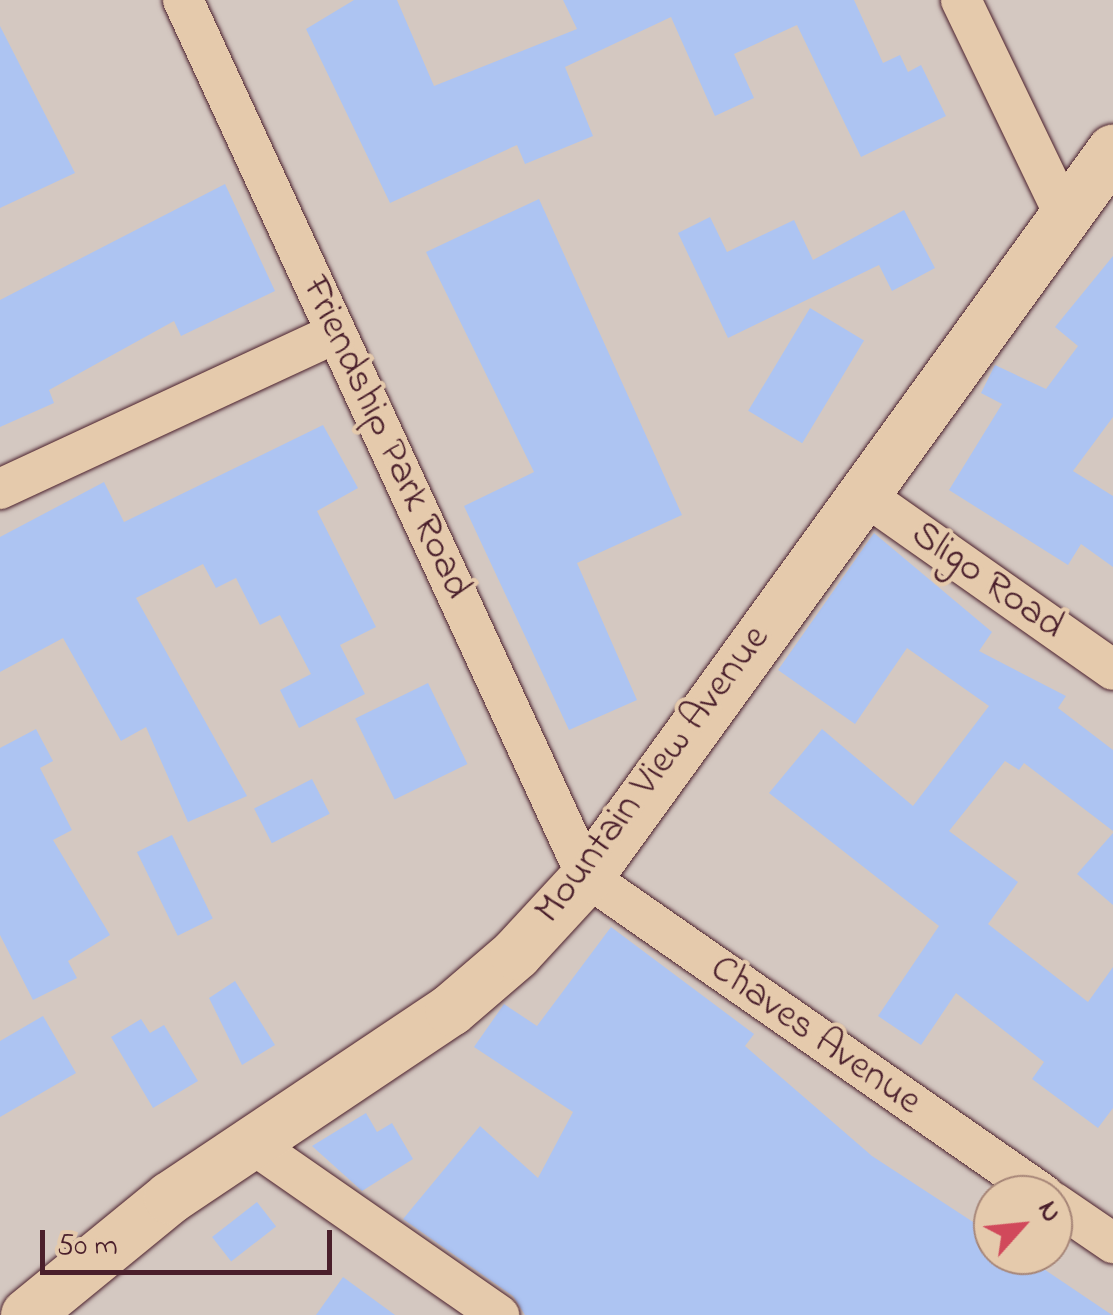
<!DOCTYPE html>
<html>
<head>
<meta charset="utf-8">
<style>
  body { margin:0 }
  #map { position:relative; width:1113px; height:1315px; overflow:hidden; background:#d4c8c1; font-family:"Indie Flower",sans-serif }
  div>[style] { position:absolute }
  .building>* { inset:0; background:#adc4f2; transform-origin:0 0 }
  .roads { filter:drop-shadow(0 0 2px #4a1f2b) drop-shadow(0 0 2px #4a1f2b) }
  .minor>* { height:40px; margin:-20px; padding:0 20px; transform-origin:20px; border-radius:20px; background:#e5caac }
  .major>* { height:52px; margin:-26px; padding:0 26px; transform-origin:26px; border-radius:26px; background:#e5caac }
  span { translate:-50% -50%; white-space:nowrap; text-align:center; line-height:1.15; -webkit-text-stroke:8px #e5caac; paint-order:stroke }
  .street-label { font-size:40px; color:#4a1f2b }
  .north { position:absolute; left:973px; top:1175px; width:100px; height:100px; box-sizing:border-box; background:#e5caac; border:2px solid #a78678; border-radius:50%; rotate:63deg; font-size:28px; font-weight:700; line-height:40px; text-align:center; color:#4a1f2b }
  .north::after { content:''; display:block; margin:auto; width:35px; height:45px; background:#d1495b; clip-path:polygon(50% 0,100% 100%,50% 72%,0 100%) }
  .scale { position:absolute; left:40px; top:1230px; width:292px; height:45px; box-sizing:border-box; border:5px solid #4a1f2b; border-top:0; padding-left:12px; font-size:30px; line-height:35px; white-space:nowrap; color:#4a1f2b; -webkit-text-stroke:8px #e5caac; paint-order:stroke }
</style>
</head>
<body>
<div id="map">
  <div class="building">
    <i style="clip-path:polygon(354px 0,397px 0,434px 86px,577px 29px,563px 0,854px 0,883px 63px,900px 55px,908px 72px,921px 65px,946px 116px,861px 157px,797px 25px,734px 54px,754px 98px,715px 116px,671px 17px,565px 67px,593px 136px,525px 164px,517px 145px,390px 203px,306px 29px)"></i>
    <i style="clip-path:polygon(0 26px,75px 173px,0 208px)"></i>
    <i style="clip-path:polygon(225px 184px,275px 291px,181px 336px,174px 321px,49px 390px,54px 403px,0 427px,0 300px)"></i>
    <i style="clip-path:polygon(539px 199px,682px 515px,577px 563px,637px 700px,569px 730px,464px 506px,534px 472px,426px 252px)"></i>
    <i style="clip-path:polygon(904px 210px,935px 268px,892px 291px,879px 265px,728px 338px,678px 233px,710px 217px,727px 252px,794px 220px,813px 260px)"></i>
    <i style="clip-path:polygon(1113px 256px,1113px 417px,1073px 471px,1113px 496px,1113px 567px,1081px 544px,1068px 565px,949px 490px,1002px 404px,981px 393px,995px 365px,1046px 389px,1078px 346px,1055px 327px)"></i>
    <i style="left:810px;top:308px;width:63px;height:120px;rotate:31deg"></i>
    <i style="clip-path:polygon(323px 425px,358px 488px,317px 511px,376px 627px,340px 645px,365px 694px,299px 728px,280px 690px,311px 674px,280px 615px,260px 625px,236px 578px,216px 588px,203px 564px,136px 598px,247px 796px,188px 822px,146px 727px,121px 741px,63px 638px,0 672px,0 537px,104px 482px,124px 522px)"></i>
    <i style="clip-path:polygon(874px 533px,992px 632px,979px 651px,1066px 696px,1058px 708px,1113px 750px,1113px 831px,1024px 763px,1019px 770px,1005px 761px,949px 831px,1018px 882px,988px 924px,1088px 1002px,1113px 967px,1113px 1108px,1098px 1128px,1032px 1079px,1044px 1062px,956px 993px,921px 1045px,878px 1016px,939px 926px,769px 793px,822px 729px,913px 806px,989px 706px,907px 648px,855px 724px,778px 670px)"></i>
    <i style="left:428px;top:683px;width:90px;height:81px;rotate:64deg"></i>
    <i style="clip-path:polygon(36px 729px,53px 761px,40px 768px,72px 830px,53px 840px,110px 935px,68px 961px,77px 978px,33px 1000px,0 935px,0 748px)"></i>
    <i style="left:312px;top:779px;width:39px;height:65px;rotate:63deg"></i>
    <i style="clip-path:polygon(1113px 833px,1113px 905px,1077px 874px)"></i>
    <i style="left:172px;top:835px;width:93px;height:39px;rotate:64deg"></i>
    <i style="clip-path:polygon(611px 927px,754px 1034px,745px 1046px,872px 1156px,993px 1235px,993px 1255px,1023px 1255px,1112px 1315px,525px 1315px,513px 1296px,403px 1219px,480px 1126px,538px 1178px,573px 1112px,474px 1047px,504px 1004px,537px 1026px)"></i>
    <i style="clip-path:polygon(235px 981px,275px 1045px,242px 1065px,209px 998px)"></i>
    <i style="clip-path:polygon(43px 1016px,76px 1073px,0 1117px,0 1041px)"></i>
    <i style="clip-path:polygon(141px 1019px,150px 1033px,164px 1025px,198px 1081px,153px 1108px,111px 1037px)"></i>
    <i style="clip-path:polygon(366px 1113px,377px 1132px,392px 1123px,413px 1159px,362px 1191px,312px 1146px)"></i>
    <i style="left:257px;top:1202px;width:31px;height:57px;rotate:52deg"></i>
    <i style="clip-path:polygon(343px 1277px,395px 1315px,316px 1315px)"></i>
  </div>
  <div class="roads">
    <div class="minor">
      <i style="left:183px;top:0;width:966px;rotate:65.27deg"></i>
      <i style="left:587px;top:877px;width:557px;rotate:34.83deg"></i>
      <i style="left:961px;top:0;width:233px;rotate:64.3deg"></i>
      <i style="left:0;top:489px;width:370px;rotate:-24.9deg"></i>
      <i style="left:860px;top:492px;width:309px;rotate:35.1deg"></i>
      <i style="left:257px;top:1147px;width:295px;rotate:34.8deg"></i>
      <i style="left:1053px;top:1202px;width:73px;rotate:34.3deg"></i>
    </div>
    <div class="major">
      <i style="left:27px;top:1315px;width:185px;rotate:-39.3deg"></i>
      <i style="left:170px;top:1198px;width:338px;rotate:-33.8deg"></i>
      <i style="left:451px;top:1010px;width:86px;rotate:-40.7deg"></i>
      <i style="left:516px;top:954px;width:105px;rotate:-47.3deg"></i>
      <i style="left:587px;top:877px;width:897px;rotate:-54.08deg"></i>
    </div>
  </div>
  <div class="street-label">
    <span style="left:385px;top:438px;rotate:65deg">Friendship Park Road</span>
    <span style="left:987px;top:581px;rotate:35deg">Sligo Road</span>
    <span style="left:653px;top:775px;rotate:-53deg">Mountain View Avenue</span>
    <span style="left:815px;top:1036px;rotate:35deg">Chaves Avenue</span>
  </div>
  <div class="north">N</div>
  <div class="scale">50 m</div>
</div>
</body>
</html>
